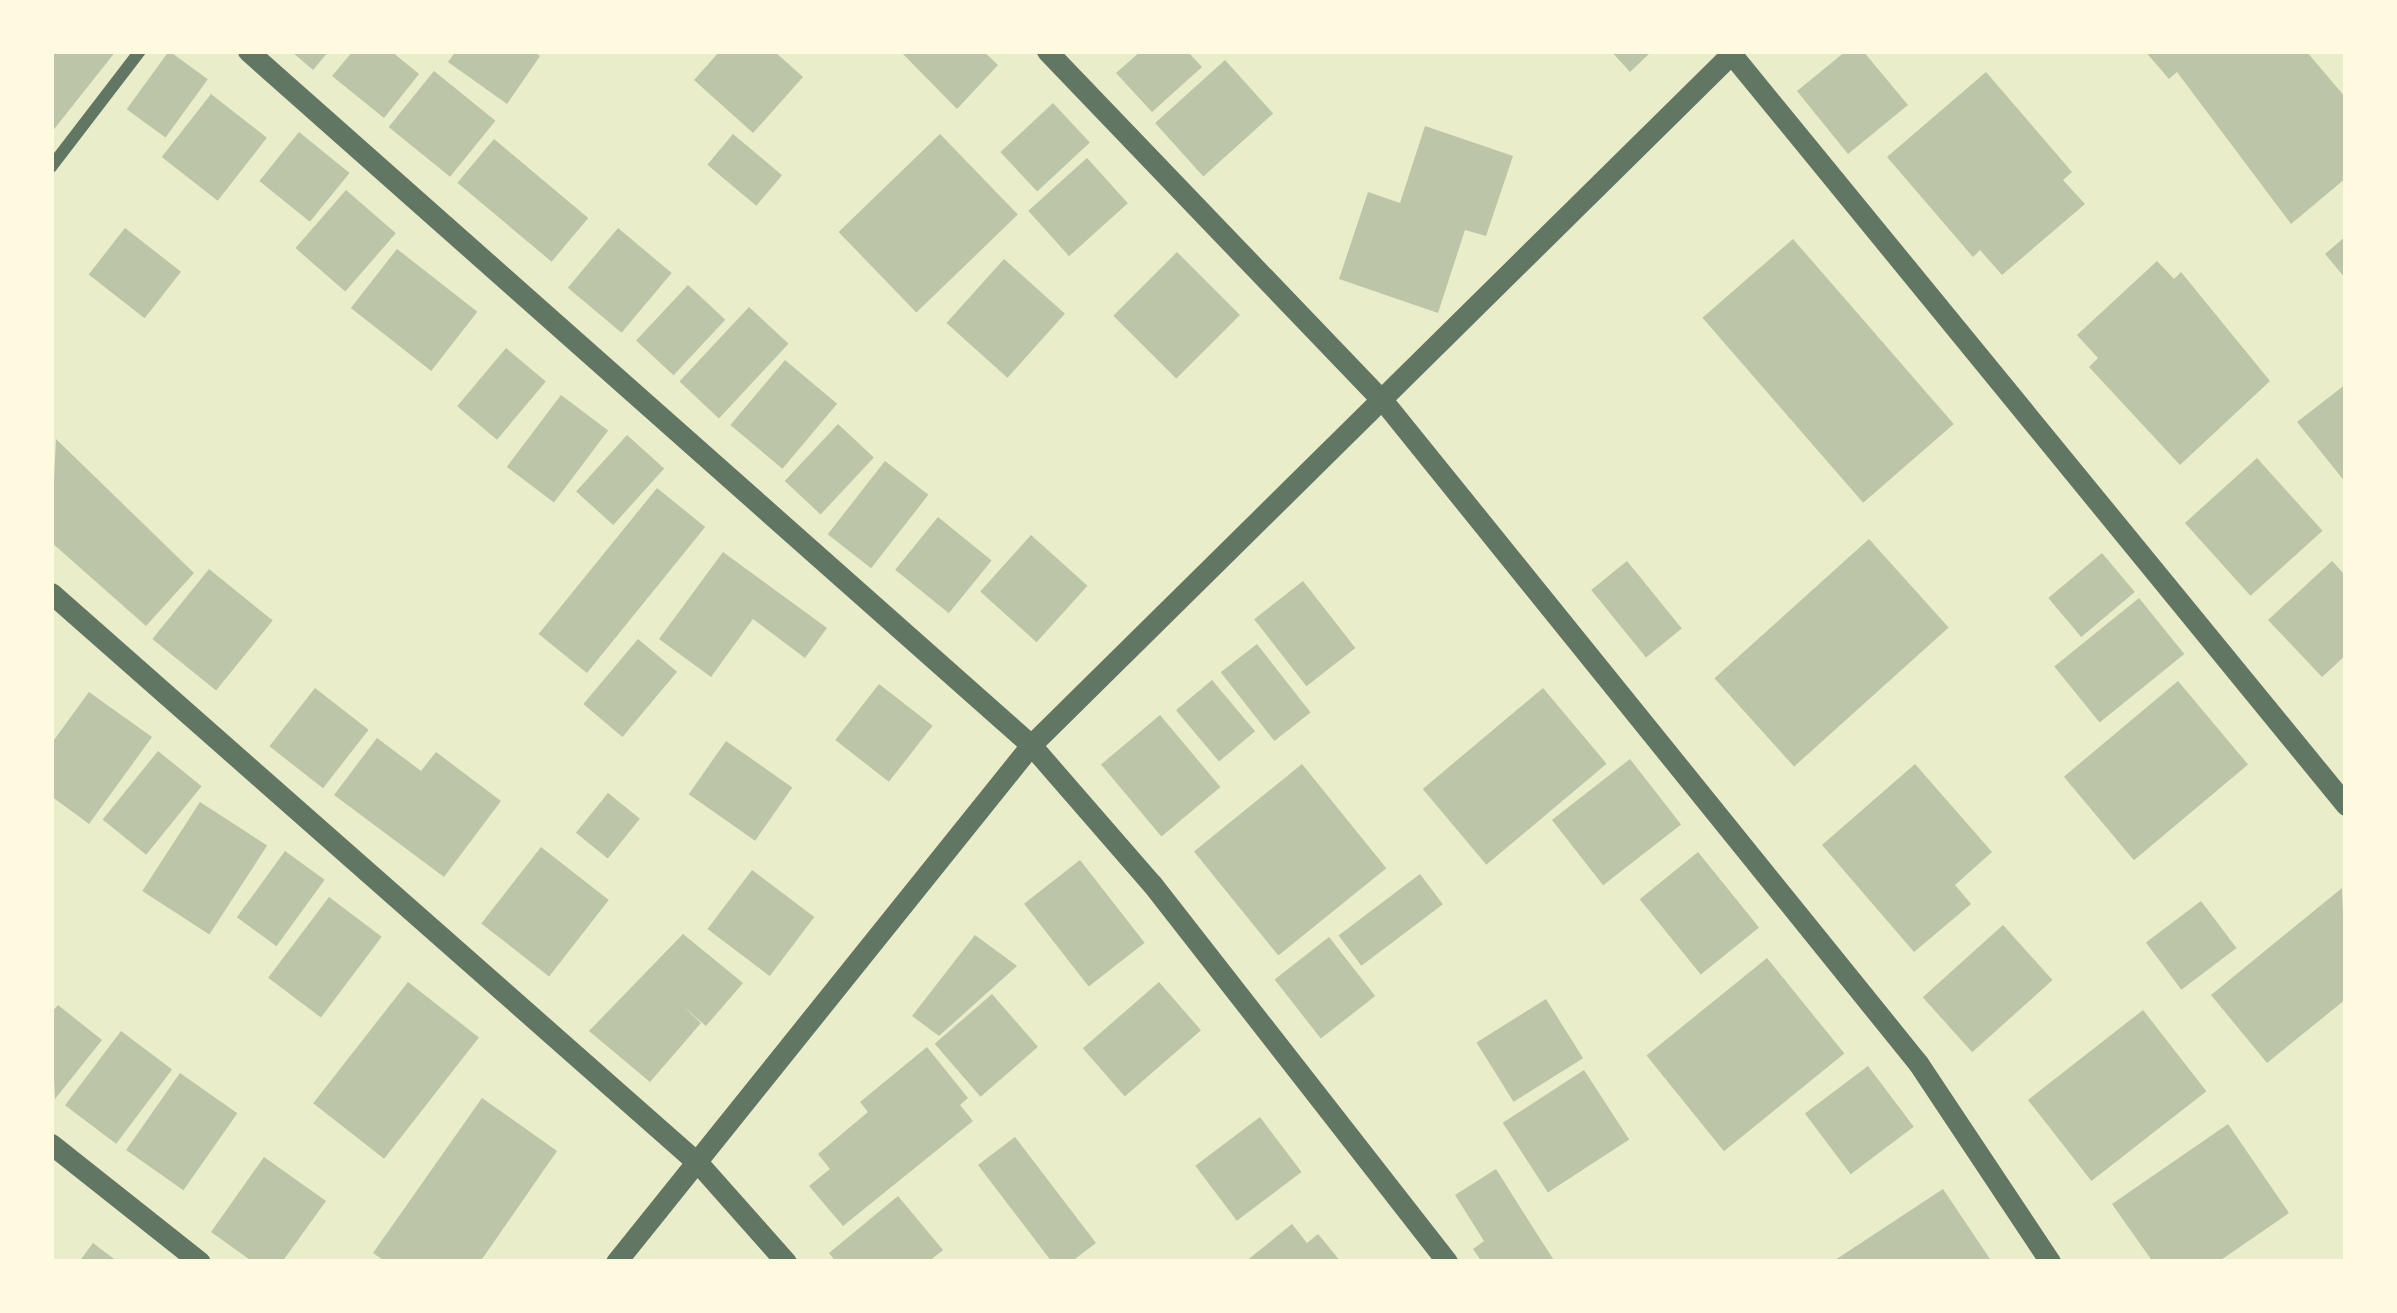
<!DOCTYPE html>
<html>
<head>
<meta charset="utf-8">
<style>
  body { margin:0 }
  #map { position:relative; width:2397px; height:1313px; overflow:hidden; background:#e9edc9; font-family:"Roboto Condensed",sans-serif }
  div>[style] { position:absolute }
  .building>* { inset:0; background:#bcc5a7; transform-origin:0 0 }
  .minor>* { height:12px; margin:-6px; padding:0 6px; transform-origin:6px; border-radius:6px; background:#617663 }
  .tertiary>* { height:21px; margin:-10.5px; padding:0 10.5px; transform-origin:10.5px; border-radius:10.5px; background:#617663 }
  span { translate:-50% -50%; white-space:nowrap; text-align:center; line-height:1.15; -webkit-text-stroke:10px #fefae0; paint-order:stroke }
  .frame { position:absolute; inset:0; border:54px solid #fefae0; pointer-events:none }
</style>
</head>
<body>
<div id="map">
  <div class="building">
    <i style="clip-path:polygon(51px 51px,116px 51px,51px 133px)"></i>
    <i style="left:169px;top:51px;width:48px;height:72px;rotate:36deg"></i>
    <i style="clip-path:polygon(291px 51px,329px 51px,313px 70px)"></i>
    <i style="clip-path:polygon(353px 51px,391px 51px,419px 74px,384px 118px,332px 76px)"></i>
    <i style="clip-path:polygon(456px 51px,533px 51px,540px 56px,507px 104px,448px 62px)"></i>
    <i style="clip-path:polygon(720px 51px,774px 51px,803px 77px,753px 133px,694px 80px)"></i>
    <i style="clip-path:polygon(900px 51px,983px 51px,998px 65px,957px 109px)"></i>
    <i style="clip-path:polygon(1141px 51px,1187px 51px,1202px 67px,1152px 112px,1116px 73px)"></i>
    <i style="clip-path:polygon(1611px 51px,1652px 51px,1630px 72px)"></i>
    <i style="clip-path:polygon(1846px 51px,1863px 51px,1908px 105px,1848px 154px,1797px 91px)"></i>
    <i style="clip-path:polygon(2145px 51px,2306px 51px,2346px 98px,2346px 178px,2291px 224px,2177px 72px,2169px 79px)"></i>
    <i style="left:1225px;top:60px;width:72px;height:94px;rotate:48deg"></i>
    <i style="left:434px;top:71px;width:79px;height:72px;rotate:39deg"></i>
    <i style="clip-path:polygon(1986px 72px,2072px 172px,2063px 180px,2085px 204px,2002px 275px,1980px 250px,1973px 257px,1887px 157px)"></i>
    <i style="left:211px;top:94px;width:71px;height:80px;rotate:38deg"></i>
    <i style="left:1053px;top:103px;width:54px;height:72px;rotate:47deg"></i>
    <i style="clip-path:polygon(1425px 126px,1513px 156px,1486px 236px,1465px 230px,1438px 313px,1339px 279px,1368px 192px,1400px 203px)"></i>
    <i style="left:299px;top:132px;width:65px;height:63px;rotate:39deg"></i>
    <i style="left:733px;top:134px;width:64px;height:40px;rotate:40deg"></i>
    <i style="left:940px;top:134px;width:112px;height:141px;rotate:46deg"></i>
    <i style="left:494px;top:139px;width:123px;height:57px;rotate:40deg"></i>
    <i style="left:1087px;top:158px;width:61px;height:79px;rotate:48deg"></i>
    <i style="left:346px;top:190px;width:66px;height:77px;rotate:41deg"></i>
    <i style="left:125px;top:228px;width:71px;height:59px;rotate:38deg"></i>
    <i style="left:618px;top:228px;width:70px;height:78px;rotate:40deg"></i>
    <i style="clip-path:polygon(2346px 236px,2346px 279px,2325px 254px)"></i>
    <i style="left:1793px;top:239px;width:245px;height:120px;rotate:49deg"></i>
    <i style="left:397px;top:249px;width:102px;height:75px;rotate:38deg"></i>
    <i style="left:1177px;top:252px;width:89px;height:90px;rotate:45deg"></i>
    <i style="left:1004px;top:259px;width:82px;height:86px;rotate:42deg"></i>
    <i style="clip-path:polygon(2157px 261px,2174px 279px,2181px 272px,2270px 381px,2180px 465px,2089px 367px,2098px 358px,2077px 335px)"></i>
    <i style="left:688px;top:285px;width:51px;height:76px;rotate:43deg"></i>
    <i style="left:749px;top:307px;width:54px;height:102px;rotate:43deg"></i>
    <i style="left:506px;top:348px;width:52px;height:76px;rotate:40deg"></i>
    <i style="left:785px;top:360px;width:68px;height:85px;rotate:40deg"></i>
    <i style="clip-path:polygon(2346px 384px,2346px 483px,2297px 422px)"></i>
    <i style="left:561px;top:395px;width:59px;height:90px;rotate:37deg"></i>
    <i style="left:838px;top:424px;width:49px;height:78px;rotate:43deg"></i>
    <i style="left:627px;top:435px;width:50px;height:76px;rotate:42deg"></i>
    <i style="clip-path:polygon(56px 439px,194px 573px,146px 626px,51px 542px)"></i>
    <i style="left:2257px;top:458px;width:98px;height:97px;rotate:48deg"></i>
    <i style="left:885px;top:461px;width:55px;height:93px;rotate:38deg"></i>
    <i style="left:657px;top:488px;width:62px;height:188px;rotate:39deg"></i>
    <i style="left:938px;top:517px;width:69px;height:68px;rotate:39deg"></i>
    <i style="left:1031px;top:535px;width:76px;height:76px;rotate:42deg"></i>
    <i style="left:1869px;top:539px;width:119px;height:208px;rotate:48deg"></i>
    <i style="clip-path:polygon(723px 552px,827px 628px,805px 658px,753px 619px,711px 677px,659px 639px)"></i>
    <i style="left:2102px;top:553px;width:51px;height:70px;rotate:50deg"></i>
    <i style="left:1627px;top:561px;width:87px;height:46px;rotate:51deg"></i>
    <i style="clip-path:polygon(2332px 561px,2346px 576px,2346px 655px,2322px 677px,2268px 620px)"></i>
    <i style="left:209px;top:569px;width:82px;height:90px;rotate:39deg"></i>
    <i style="left:1303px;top:581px;width:85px;height:62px;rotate:52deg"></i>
    <i style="left:2139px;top:598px;width:72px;height:109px;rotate:51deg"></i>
    <i style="left:638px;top:639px;width:51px;height:85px;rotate:40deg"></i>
    <i style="left:1257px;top:644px;width:87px;height:46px;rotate:52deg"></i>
    <i style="left:1212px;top:680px;width:67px;height:47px;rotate:50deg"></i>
    <i style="left:2178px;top:681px;width:109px;height:149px;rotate:50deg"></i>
    <i style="left:879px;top:684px;width:68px;height:71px;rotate:38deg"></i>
    <i style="left:315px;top:688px;width:68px;height:74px;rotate:38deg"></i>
    <i style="left:1543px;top:688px;width:99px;height:157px;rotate:50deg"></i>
    <i style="clip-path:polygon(89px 692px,152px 737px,89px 824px,51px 796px,51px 744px)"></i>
    <i style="left:1160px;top:715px;width:94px;height:77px;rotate:50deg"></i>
    <i style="clip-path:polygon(377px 738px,421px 771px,436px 752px,501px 801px,444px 877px,334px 795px)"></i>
    <i style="left:726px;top:741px;width:81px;height:65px;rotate:35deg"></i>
    <i style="left:158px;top:751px;width:56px;height:88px;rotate:39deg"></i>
    <i style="left:1630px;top:759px;width:83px;height:99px;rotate:52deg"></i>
    <i style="left:1302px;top:764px;width:134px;height:139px;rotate:51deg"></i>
    <i style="clip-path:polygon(1915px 764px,1992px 852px,1955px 885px,1971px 904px,1914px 952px,1822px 845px)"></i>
    <i style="left:608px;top:793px;width:41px;height:51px;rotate:39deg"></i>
    <i style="left:200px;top:802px;width:80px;height:106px;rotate:33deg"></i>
    <i style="left:541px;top:847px;width:86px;height:97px;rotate:38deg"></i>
    <i style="left:285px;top:851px;width:49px;height:82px;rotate:36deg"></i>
    <i style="left:1698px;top:852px;width:97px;height:75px;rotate:51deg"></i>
    <i style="left:1080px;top:860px;width:105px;height:71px;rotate:52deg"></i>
    <i style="left:752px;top:870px;width:78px;height:74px;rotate:37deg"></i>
    <i style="left:1420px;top:874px;width:38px;height:102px;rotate:53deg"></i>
    <i style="clip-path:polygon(2342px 888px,2346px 999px,2267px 1063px,2211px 995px)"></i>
    <i style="left:329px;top:897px;width:66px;height:101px;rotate:37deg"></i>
    <i style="left:2201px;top:901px;width:59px;height:69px;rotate:53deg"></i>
    <i style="left:2003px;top:925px;width:74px;height:108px;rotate:48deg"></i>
    <i style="clip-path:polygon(683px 934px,743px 983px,706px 1026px,684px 1007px,701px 1023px,650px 1082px,589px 1031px)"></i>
    <i style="clip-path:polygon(975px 935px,1017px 966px,939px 1036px,912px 1016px)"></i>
    <i style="left:1329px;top:937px;width:75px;height:69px;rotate:52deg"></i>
    <i style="left:1767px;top:958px;width:123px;height:155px;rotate:51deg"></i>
    <i style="left:408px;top:982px;width:90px;height:154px;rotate:38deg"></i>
    <i style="left:1159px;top:982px;width:64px;height:101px;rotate:49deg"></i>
    <i style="left:992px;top:994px;width:70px;height:76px;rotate:49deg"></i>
    <i style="left:1546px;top:999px;width:70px;height:82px;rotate:58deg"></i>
    <i style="clip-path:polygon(58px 1005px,102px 1040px,55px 1099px,51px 1013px)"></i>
    <i style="left:2143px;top:1010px;width:103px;height:146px;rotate:52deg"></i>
    <i style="left:121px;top:1031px;width:64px;height:93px;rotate:37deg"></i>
    <i style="clip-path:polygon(927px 1047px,968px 1098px,960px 1105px,973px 1121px,843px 1226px,809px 1186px,830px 1169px,818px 1154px,868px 1112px,860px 1102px)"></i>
    <i style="left:1868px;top:1066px;width:76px;height:79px;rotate:53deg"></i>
    <i style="left:1584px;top:1070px;width:83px;height:97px;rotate:57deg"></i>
    <i style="left:180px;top:1073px;width:70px;height:94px;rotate:35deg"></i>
    <i style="clip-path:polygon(482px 1098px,557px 1151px,480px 1262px,386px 1262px,373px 1253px)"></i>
    <i style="left:1260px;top:1117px;width:69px;height:81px;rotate:53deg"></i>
    <i style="clip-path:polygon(2228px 1124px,2289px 1213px,2218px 1262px,2153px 1262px,2112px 1204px)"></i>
    <i style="clip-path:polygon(1015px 1137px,1096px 1243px,1071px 1262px,1052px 1262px,978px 1165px)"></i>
    <i style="clip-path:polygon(264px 1157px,326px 1201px,282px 1262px,253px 1262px,211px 1232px)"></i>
    <i style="clip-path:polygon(1496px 1169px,1525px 1215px,1555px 1262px,1482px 1262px,1473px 1249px,1484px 1241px,1455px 1195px)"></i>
    <i style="clip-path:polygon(1943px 1189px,1992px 1262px,1832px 1262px)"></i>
    <i style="clip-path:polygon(898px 1196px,943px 1250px,928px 1262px,836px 1262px,829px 1253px)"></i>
    <i style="clip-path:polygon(1292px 1224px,1307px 1243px,1318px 1234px,1341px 1262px,1245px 1262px)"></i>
    <i style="clip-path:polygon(93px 1243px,118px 1262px,79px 1262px)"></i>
  </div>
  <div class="minor">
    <i style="left:51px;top:167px;width:146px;rotate:-52.5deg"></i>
  </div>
  <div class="tertiary">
    <i style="left:248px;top:51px;width:1046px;rotate:41.55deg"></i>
    <i style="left:1031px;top:745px;width:184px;rotate:49deg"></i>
    <i style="left:1152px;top:884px;width:479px;rotate:52deg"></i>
    <i style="left:1047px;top:51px;width:487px;rotate:46.2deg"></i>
    <i style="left:1384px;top:402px;width:850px;rotate:51.07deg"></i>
    <i style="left:1918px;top:1063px;width:239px;rotate:56.4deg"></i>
    <i style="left:1729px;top:51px;width:974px;rotate:50.71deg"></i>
    <i style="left:51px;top:593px;width:864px;rotate:41.39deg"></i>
    <i style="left:699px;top:1164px;width:131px;rotate:48.4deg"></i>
    <i style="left:51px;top:1144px;width:190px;rotate:38.4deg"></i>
    <i style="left:616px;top:1262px;width:663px;rotate:-51.25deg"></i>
    <i style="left:1031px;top:745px;width:988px;rotate:-44.63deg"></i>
  </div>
  <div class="frame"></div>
</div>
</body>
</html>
